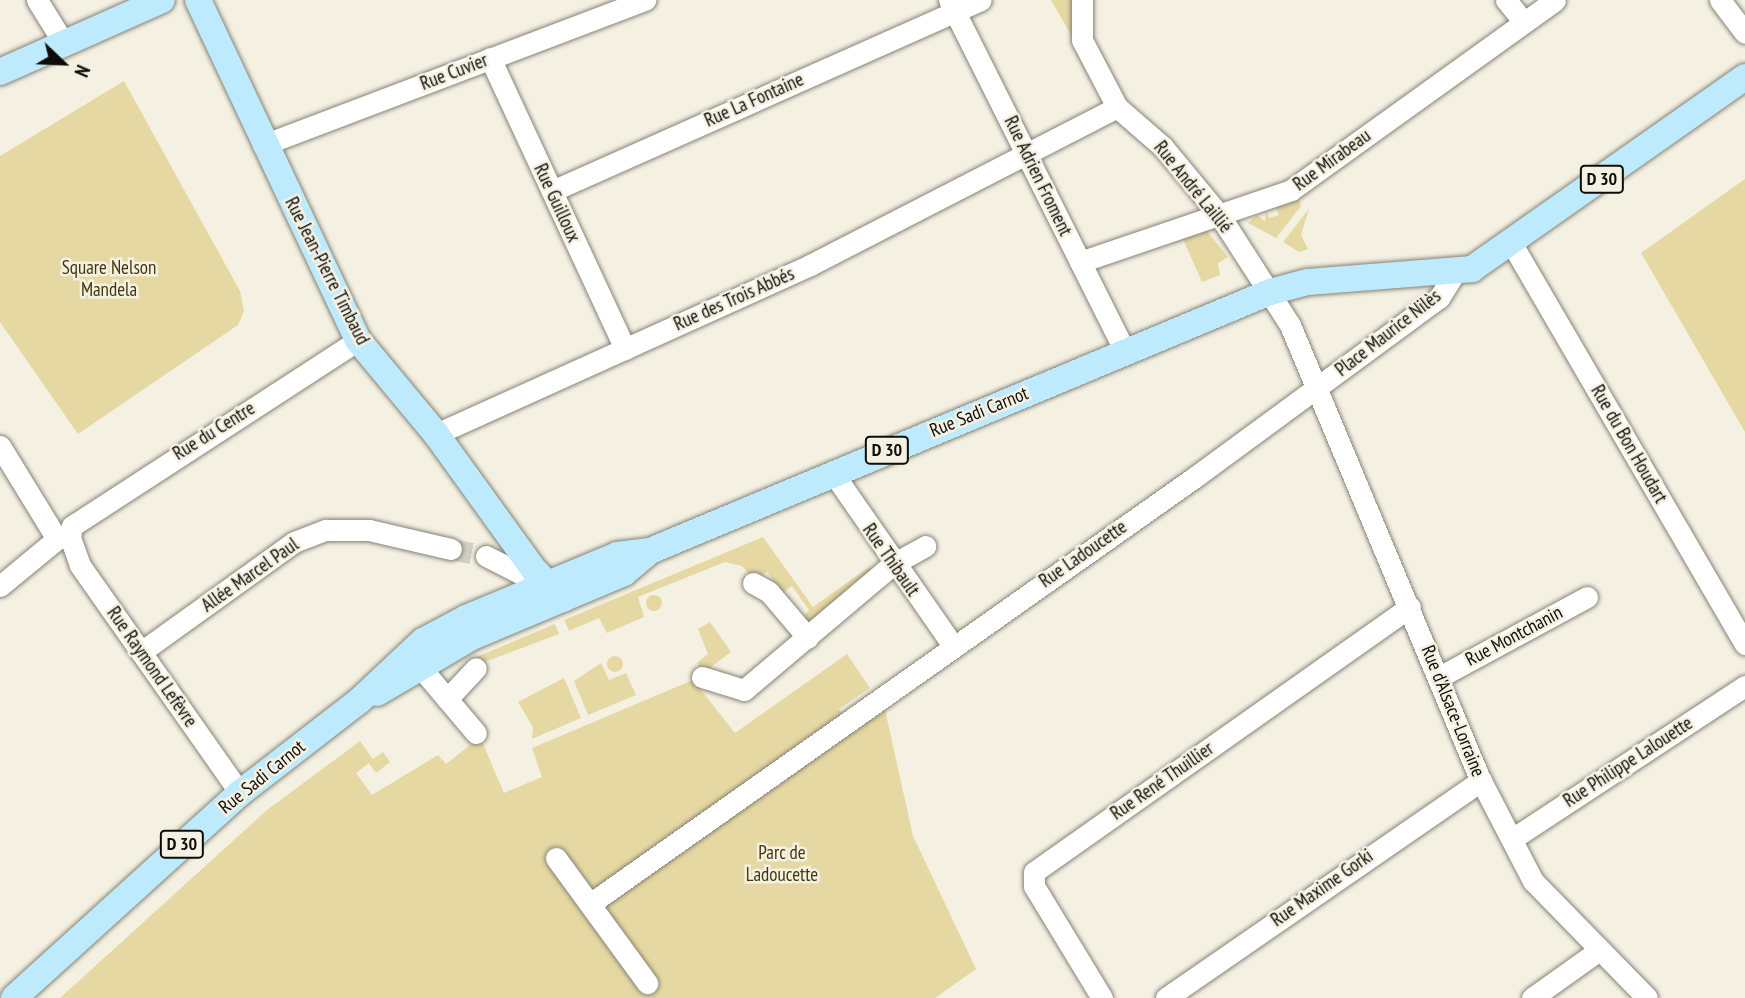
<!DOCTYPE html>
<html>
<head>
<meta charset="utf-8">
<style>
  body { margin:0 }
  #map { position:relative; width:1745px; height:998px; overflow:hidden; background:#f4f1e3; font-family:"PT Sans Narrow",sans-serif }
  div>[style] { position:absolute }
  .green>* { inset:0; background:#e5d8a3 }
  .round { border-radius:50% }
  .minor-tunnel>* { height:21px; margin-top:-10.5px; transform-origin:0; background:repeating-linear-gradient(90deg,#d1cfc2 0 21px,transparent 0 31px) }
  .roads { filter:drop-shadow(0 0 2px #868376) drop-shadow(0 0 2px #868376) }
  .minor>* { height:21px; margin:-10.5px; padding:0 10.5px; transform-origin:10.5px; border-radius:10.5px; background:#fff }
  .major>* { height:26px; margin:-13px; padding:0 13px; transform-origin:13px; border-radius:13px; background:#beeafe }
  span { translate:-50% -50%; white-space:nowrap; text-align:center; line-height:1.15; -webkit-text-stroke:5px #f4f1e3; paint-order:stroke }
  .shield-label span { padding:2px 5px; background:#f4f1e3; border:2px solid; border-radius:5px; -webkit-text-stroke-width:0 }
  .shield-label { font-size:18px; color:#0d0c08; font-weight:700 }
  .street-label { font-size:19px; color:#0d0c08 }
  .park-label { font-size:19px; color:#42370a }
  .north { position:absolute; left:28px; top:28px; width:70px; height:70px; -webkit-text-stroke:5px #f4f1e3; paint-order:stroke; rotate:113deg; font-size:19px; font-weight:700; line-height:28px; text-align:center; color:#0d0c08 }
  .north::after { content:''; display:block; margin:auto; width:24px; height:32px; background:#0d0c08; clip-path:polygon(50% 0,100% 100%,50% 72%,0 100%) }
</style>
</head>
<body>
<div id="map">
  <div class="green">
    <i style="clip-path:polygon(1051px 0,1077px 0,1076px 35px,1071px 35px)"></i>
    <i style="clip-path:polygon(124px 81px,240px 291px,244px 311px,238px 325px,78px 434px,0 322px,0 156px)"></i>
    <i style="clip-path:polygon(1745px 179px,1745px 432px,1641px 253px)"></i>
    <i style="clip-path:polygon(1299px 200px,1301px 206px,1276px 238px,1248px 223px,1257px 215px,1265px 221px,1266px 211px,1269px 218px,1279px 215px,1276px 208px)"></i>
    <i style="clip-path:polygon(1309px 209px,1301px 235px,1308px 249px,1299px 252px,1283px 242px)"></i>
    <i style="clip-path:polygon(1207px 231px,1228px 257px,1218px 263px,1220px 275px,1202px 282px,1183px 239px)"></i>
    <i style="clip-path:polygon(763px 537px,813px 607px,869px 567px,873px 572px,812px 621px,800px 620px,809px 610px,792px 586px,782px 593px,767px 572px,755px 580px,742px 566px,725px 562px,638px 597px,644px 617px,607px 633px,599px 618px,569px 631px,564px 620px)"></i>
    <i class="round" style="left:646px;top:595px;width:16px;height:16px"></i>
    <i style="clip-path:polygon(710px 622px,731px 652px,703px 673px,697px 663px,708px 654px,698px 629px)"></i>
    <i style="clip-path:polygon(555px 624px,559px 634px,474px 666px,472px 659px)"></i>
    <i style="clip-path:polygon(847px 654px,870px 688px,839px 709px,854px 732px,885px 710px,913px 836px,976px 969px,935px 998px,60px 998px,267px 810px,360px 741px,373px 759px,383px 752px,390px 762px,376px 773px,369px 763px,356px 773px,372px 795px,438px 755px,446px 764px,480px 737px,504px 793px,542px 777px,532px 748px,693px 680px,735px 733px)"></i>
    <i class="round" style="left:607px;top:656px;width:16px;height:16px"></i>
    <i style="clip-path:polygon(601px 663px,609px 680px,626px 673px,636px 695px,588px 715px,574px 681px)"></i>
    <i style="clip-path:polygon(564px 678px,581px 718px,532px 739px,533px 727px,518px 702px)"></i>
  </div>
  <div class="minor-tunnel">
    <i style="left:451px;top:549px;width:36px;rotate:11deg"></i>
  </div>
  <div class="roads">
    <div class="minor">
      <i style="left:37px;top:0;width:49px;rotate:58.2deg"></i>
      <i style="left:949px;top:0;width:394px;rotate:63.4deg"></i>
      <i style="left:1082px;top:0;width:40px;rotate:90deg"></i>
      <i style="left:1082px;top:40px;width:76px;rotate:62.4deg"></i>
      <i style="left:1117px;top:107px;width:61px;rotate:41deg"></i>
      <i style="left:1163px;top:147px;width:89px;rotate:50.4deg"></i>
      <i style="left:1220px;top:216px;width:130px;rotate:57.3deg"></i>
      <i style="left:1290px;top:325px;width:494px;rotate:67.3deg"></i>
      <i style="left:1481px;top:781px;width:113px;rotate:62.5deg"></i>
      <i style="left:1533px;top:881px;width:163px;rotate:45.7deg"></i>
      <i style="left:1506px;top:0;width:28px;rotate:51deg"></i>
      <i style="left:1720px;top:0;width:41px;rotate:52.9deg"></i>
      <i style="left:490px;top:58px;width:321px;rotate:65.1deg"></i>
      <i style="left:263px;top:145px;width:409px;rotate:-20.8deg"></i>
      <i style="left:552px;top:191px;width:469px;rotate:-24deg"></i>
      <i style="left:1512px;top:244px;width:463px;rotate:59.8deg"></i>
      <i style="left:1080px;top:262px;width:223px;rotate:-18.8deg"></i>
      <i style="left:1291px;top:190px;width:325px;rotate:-35.7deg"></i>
      <i style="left:436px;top:434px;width:410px;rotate:-24.3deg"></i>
      <i style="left:810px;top:265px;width:345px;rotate:-27.2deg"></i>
      <i style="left:0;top:446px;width:109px;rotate:58.5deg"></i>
      <i style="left:833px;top:473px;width:208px;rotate:55.2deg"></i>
      <i style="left:486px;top:556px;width:38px;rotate:27deg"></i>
      <i style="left:520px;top:573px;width:14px;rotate:-12deg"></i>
      <i style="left:753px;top:583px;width:18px;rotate:29deg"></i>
      <i style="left:769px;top:592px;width:60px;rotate:49.7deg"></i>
      <i style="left:0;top:586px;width:74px;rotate:-39.5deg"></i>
      <i style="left:141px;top:652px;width:188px;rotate:-35.7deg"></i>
      <i style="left:294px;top:542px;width:34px;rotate:-21deg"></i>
      <i style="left:326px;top:530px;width:43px"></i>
      <i style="left:369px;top:530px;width:84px;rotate:13deg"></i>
      <i style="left:421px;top:668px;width:85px;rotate:49.8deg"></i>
      <i style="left:1441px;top:676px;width:166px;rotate:-28.4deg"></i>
      <i style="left:702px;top:677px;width:44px;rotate:17.2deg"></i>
      <i style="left:744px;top:690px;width:195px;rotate:-40.2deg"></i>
      <i style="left:893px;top:564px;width:37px;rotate:-29deg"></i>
      <i style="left:447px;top:699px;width:42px;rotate:-46.9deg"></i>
      <i style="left:240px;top:793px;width:279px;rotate:-125.1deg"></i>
      <i style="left:80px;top:565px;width:29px;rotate:-110deg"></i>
      <i style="left:70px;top:538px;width:12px;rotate:-81deg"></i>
      <i style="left:72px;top:526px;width:341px;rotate:-33deg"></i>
      <i style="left:1512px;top:839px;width:279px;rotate:-33.3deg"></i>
      <i style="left:556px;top:858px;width:155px;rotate:53.9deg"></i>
      <i style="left:594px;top:901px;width:736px;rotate:-35.2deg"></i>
      <i style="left:1195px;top:477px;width:303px;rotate:-36.3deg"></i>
      <i style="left:1439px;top:298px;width:31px;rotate:-58deg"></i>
      <i style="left:1102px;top:998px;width:131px;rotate:-121.3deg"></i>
      <i style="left:1034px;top:886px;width:14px;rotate:-90deg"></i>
      <i style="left:1034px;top:872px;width:460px;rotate:-35.2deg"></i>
      <i style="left:1166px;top:998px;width:383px;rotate:-34.6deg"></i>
      <i style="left:1532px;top:998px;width:81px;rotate:-35.5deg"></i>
    </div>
    <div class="major">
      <i style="left:198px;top:0;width:376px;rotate:64.8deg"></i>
      <i style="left:358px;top:340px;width:122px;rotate:50.3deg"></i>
      <i style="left:436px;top:434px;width:168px;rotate:54.2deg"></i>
      <i style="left:534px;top:570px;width:41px;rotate:45deg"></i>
      <i style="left:0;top:72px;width:177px;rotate:-24deg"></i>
      <i style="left:377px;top:693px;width:110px;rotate:-30.5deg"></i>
      <i style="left:472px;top:637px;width:165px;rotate:-22.8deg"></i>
      <i style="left:624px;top:573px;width:34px;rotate:-40deg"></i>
      <i style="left:14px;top:998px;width:305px;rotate:-42.2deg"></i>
      <i style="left:240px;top:793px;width:150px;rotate:-37.7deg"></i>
      <i style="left:359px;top:701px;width:88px;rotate:-43.2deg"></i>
      <i style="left:423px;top:641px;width:49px;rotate:-28.1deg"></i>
      <i style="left:466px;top:618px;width:164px;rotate:-22.6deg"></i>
      <i style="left:617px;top:555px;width:33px;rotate:-7deg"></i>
      <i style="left:650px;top:551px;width:672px;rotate:-22.67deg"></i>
      <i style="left:1270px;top:292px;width:39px;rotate:-15deg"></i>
      <i style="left:1308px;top:282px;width:165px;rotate:-4.5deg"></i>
      <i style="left:1472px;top:269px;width:334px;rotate:-35.1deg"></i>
    </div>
  </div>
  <div class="shield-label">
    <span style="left:1602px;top:179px">D 30</span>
    <span style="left:887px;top:450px">D 30</span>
    <span style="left:182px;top:844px">D 30</span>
  </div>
  <div class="street-label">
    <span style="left:454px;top:72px;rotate:-21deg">Rue Cuvier</span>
    <span style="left:754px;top:100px;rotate:-24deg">Rue La Fontaine</span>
    <span style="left:1332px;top:160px;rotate:-36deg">Rue Mirabeau</span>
    <span style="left:1038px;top:176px;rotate:64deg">Rue Adrien Froment</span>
    <span style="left:1193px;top:187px;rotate:51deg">Rue André Laillié</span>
    <span style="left:557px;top:203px;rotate:65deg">Rue Guilloux</span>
    <span style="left:327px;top:271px;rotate:63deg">Rue Jean-Pierre Timbaud</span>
    <span style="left:734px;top:299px;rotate:-24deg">Rue des Trois Abbés</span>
    <span style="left:1388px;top:333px;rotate:-38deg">Place Maurice Nilès</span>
    <span style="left:979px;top:412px;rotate:-22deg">Rue Sadi Carnot</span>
    <span style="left:214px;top:431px;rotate:-32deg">Rue du Centre</span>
    <span style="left:1629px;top:444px;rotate:60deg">Rue du Bon Houdart</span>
    <span style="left:1083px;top:554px;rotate:-35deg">Rue Ladoucette</span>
    <span style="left:891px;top:560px;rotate:55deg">Rue Thibault</span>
    <span style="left:250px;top:575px;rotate:-35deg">Allée Marcel Paul</span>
    <span style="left:1514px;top:636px;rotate:-28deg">Rue Montchanin</span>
    <span style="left:152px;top:667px;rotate:55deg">Rue Raymond Lefèvre</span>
    <span style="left:1453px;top:711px;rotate:68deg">Rue d'Alsace-Lorraine</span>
    <span style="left:1628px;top:762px;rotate:-33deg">Rue Philippe Lalouette</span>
    <span style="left:262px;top:777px;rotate:-39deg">Rue Sadi Carnot</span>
    <span style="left:1162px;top:781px;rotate:-35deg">Rue René Thuillier</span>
    <span style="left:1322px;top:888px;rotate:-35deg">Rue Maxime Gorki</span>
  </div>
  <div class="park-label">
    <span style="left:109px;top:279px">Square Nelson<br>Mandela</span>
    <span style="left:782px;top:864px">Parc de<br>Ladoucette</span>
  </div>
  <div class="north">N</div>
</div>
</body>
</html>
